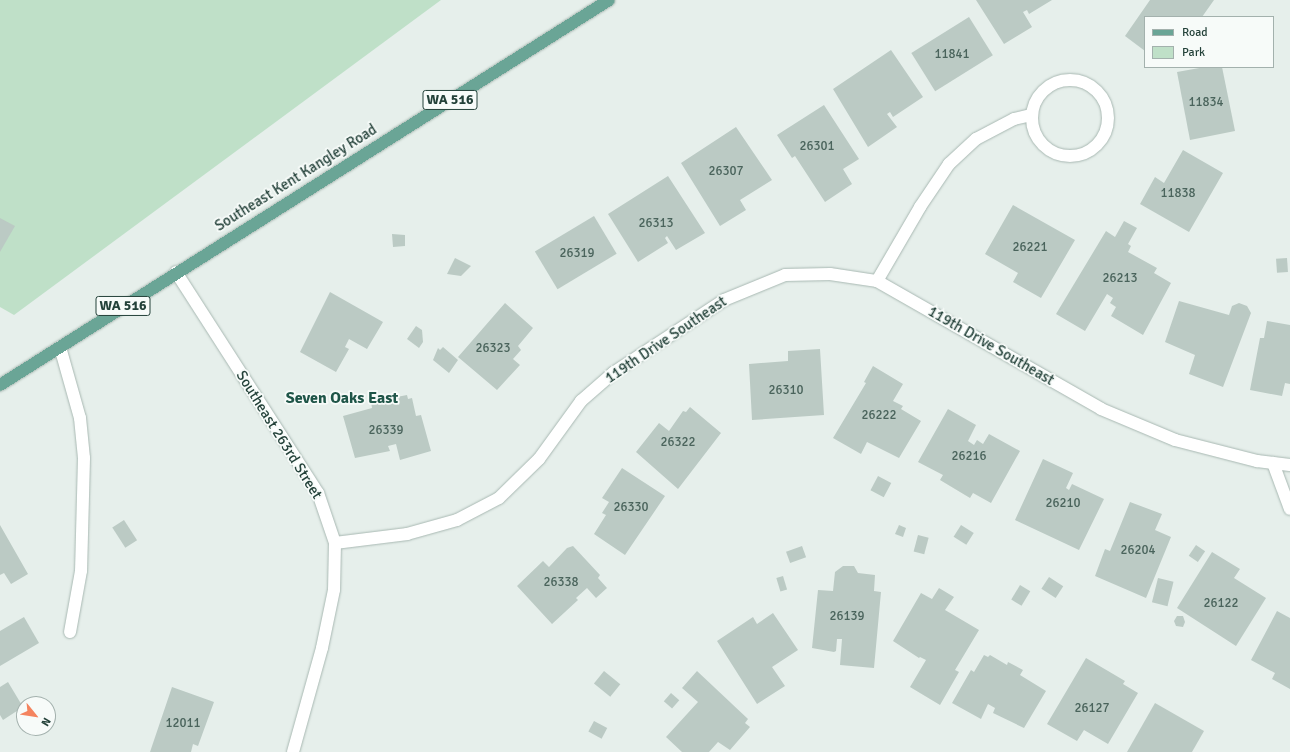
<!DOCTYPE html>
<html>
<head>
<meta charset="utf-8">
<style>
  body { margin:0 }
  #map { position:relative; width:1290px; height:752px; overflow:hidden; background:#e6efeb; font-family:Signika,sans-serif }
  div>[style] { position:absolute }
  .green>* { inset:0; background:#bfe0c8 }
  .building>* { inset:0; background:#bbcac4; transform-origin:0 0 }
  .roads { filter:drop-shadow(0 0 1px #a8b8b2) drop-shadow(0 0 1px #a8b8b2) }
  .lane>* { height:12px; margin:-6px; padding:0 6px; transform-origin:6px; border-radius:6px; background:#fff }
  .street>* { height:12px; margin:-6px; padding:0 6px; transform-origin:6px; border-radius:6px; background:#fff }
  .street>.ring { margin:-6px; padding:0; box-sizing:content-box; background:none; border:12px solid #fff; border-radius:50% }
  .primary>* { height:12px; margin:-6px; padding:0 6px; transform-origin:6px; border-radius:6px; background:#6aa596 }
  span { translate:-50% -50%; white-space:nowrap; text-align:center; line-height:1.15; -webkit-text-stroke:3.5px #f7fbf9; paint-order:stroke }
  .number-label { font-size:13px; color:#4a645c }
  .number-label span { -webkit-text-stroke-width:0 }
  .shield-label span { padding:1px 3px; background:#f7fbf9; border:1px solid; border-radius:3px; -webkit-text-stroke-width:0 }
  .shield-label { font-size:14px; color:#24423a; font-weight:700 }
  .street-label { font-size:15px; color:#24423a }
  .neighbourhood-label { font-size:16px; color:#1f5548; font-weight:700 }
  .legend { position:absolute; left:1144px; top:16px; width:130px; height:52px; box-sizing:border-box; background:#f7fbf9; border:1px solid #a3b1ad; margin:0; padding:5px 7px; list-style:none; font-size:12px; color:#24423a }
  .legend li { display:flex; align-items:center; gap:8px; height:20px }
  .legend b { width:20px; border:1px solid #a3b1ad }
  .north { position:absolute; left:16px; top:696px; width:40px; height:40px; box-sizing:border-box; background:#f7fbf9; border:1px solid #a3b1ad; border-radius:50%; rotate:120deg; font-size:11px; font-weight:700; line-height:16px; text-align:center; color:#24423a }
  .north::after { content:''; display:block; margin:auto; width:14px; height:18px; background:#f4845f; clip-path:polygon(50% 0,100% 100%,50% 72%,0 100%) }
</style>
</head>
<body>
<div id="map">
  <div class="green">
    <i style="clip-path:polygon(0 0,441px 0,14px 315px,0 307px)"></i>
  </div>
  <div class="building">
    <i style="clip-path:polygon(976px 0,1052px 0,1029px 14px,1027px 10px,1023px 12px,1032px 27px,1004px 44px)"></i>
    <i style="clip-path:polygon(1150px 0,1214px 0,1202px 17px,1145px 17px,1145px 51px,1125px 36px)"></i>
    <i style="left:969px;top:17px;width:45px;height:68px;rotate:58deg"></i>
    <i style="clip-path:polygon(891px 50px,923px 97px,893px 117px,890px 112px,887px 114px,897px 127px,868px 147px,833px 89px)"></i>
    <i style="clip-path:polygon(1205px 67px,1222px 67px,1235px 131px,1190px 140px,1177px 72px)"></i>
    <i style="clip-path:polygon(824px 105px,859px 159px,843px 169px,852px 184px,825px 202px,795px 156px,792px 158px,777px 135px)"></i>
    <i style="clip-path:polygon(736px 127px,772px 180px,740px 200px,746px 210px,720px 226px,681px 163px)"></i>
    <i style="clip-path:polygon(1183px 150px,1223px 173px,1189px 232px,1140px 204px,1155px 177px,1164px 183px)"></i>
    <i style="clip-path:polygon(668px 176px,705px 233px,676px 250px,667px 236px,665px 238px,668px 243px,638px 262px,608px 214px)"></i>
    <i style="clip-path:polygon(1013px 205px,1075px 240px,1041px 298px,1013px 282px,1018px 273px,985px 254px)"></i>
    <i style="left:594px;top:216px;width:44px;height:69px;rotate:59deg"></i>
    <i style="clip-path:polygon(0 218px,15px 226px,0 252px)"></i>
    <i style="clip-path:polygon(1124px 221px,1137px 228px,1128px 244px,1131px 246px,1128px 252px,1157px 268px,1154px 273px,1171px 283px,1143px 335px,1111px 316px,1116px 307px,1110px 303px,1113px 298px,1107px 294px,1085px 331px,1056px 314px,1106px 231px,1115px 237px)"></i>
    <i style="clip-path:polygon(392px 234px,405px 235px,405px 246px,393px 247px)"></i>
    <i style="clip-path:polygon(455px 258px,471px 266px,461px 276px,447px 274px)"></i>
    <i style="left:1287px;top:258px;width:14px;height:11px;rotate:86deg"></i>
    <i style="clip-path:polygon(330px 292px,383px 322px,367px 349px,349px 339px,345px 347px,349px 349px,336px 372px,300px 352px)"></i>
    <i style="clip-path:polygon(1179px 301px,1229px 315px,1232px 306px,1239px 303px,1247px 306px,1251px 313px,1223px 387px,1189px 374px,1195px 355px,1165px 342px)"></i>
    <i style="clip-path:polygon(505px 303px,533px 328px,518px 346px,521px 350px,513px 359px,520px 365px,497px 390px,458px 357px)"></i>
    <i style="clip-path:polygon(1267px 321px,1290px 325px,1290px 384px,1285px 383px,1282px 396px,1250px 390px,1260px 338px,1264px 338px)"></i>
    <i style="clip-path:polygon(416px 326px,422px 330px,423px 342px,419px 348px,407px 339px)"></i>
    <i style="clip-path:polygon(443px 347px,458px 360px,449px 373px,433px 360px,438px 348px,440px 350px)"></i>
    <i style="clip-path:polygon(820px 349px,824px 415px,752px 420px,749px 364px,788px 361px,788px 351px)"></i>
    <i style="clip-path:polygon(873px 366px,903px 384px,893px 401px,903px 406px,901px 409px,921px 421px,899px 458px,867px 442px,861px 454px,833px 438px,866px 383px,864px 382px)"></i>
    <i style="clip-path:polygon(407px 395px,408px 399px,412px 398px,416px 416px,421px 415px,431px 451px,400px 460px,396px 444px,388px 446px,390px 451px,355px 458px,343px 416px,372px 408px,371px 402px)"></i>
    <i style="clip-path:polygon(690px 407px,721px 433px,678px 489px,636px 452px,659px 423px,669px 431px,683px 411px,686px 412px)"></i>
    <i style="clip-path:polygon(948px 409px,976px 425px,968px 441px,974px 445px,977px 440px,983px 444px,989px 434px,1020px 451px,991px 503px,973px 493px,970px 498px,940px 480px,943px 475px,918px 462px)"></i>
    <i style="clip-path:polygon(1043px 459px,1073px 473px,1066px 488px,1069px 490px,1072px 484px,1104px 499px,1079px 550px,1015px 520px)"></i>
    <i style="clip-path:polygon(622px 468px,665px 496px,625px 555px,594px 534px,606px 515px,602px 513px,609px 502px,602px 498px)"></i>
    <i style="left:878px;top:476px;width:15px;height:16px;rotate:28deg"></i>
    <i style="clip-path:polygon(1130px 502px,1162px 514px,1155px 530px,1171px 537px,1146px 598px,1095px 576px,1105px 549px,1110px 551px)"></i>
    <i style="left:124px;top:520px;width:24px;height:14px;rotate:57deg"></i>
    <i style="clip-path:polygon(0 525px,28px 574px,11px 584px,4px 573px,0 575px)"></i>
    <i style="clip-path:polygon(899px 525px,906px 528px,903px 537px,895px 534px)"></i>
    <i style="left:961px;top:525px;width:15px;height:14px;rotate:32deg"></i>
    <i style="left:918px;top:535px;width:11px;height:17px;rotate:15deg"></i>
    <i style="left:1196px;top:545px;width:11px;height:13px;rotate:34deg"></i>
    <i style="clip-path:polygon(573px 546px,600px 575px,598px 578px,607px 588px,596px 598px,587px 588px,576px 598px,578px 600px,552px 624px,517px 586px,543px 561px,549px 567px,567px 548px)"></i>
    <i style="left:802px;top:546px;width:12px;height:17px;rotate:70deg"></i>
    <i style="clip-path:polygon(1212px 552px,1240px 569px,1234px 578px,1266px 598px,1236px 646px,1177px 608px)"></i>
    <i style="clip-path:polygon(843px 566px,854px 566px,858px 573px,875px 575px,874px 591px,881px 592px,874px 668px,840px 665px,842px 639px,837px 639px,836px 651px,834px 652px,812px 648px,818px 590px,833px 591px,835px 572px)"></i>
    <i style="left:783px;top:576px;width:14px;height:7px;rotate:73deg"></i>
    <i style="left:1049px;top:577px;width:17px;height:14px;rotate:33deg"></i>
    <i style="left:1158px;top:578px;width:16px;height:25px;rotate:14deg"></i>
    <i style="left:1020px;top:585px;width:12px;height:17px;rotate:31deg"></i>
    <i style="clip-path:polygon(939px 588px,954px 597px,945px 610px,979px 630px,955px 670px,959px 672px,940px 705px,910px 687px,926px 660px,920px 657px,919px 658px,893px 641px,921px 593px,932px 599px)"></i>
    <i style="clip-path:polygon(1277px 611px,1290px 618px,1290px 689px,1272px 679px,1275px 673px,1251px 660px)"></i>
    <i style="clip-path:polygon(773px 613px,798px 650px,772px 667px,785px 686px,757px 704px,717px 641px,753px 617px,757px 624px)"></i>
    <i style="clip-path:polygon(1177px 616px,1183px 616px,1185px 622px,1183px 627px,1176px 626px,1174px 621px)"></i>
    <i style="clip-path:polygon(24px 617px,39px 643px,0 666px,0 631px)"></i>
    <i style="clip-path:polygon(984px 655px,988px 657px,990px 655px,1007px 665px,1008px 662px,1023px 670px,1020px 675px,1046px 691px,1024px 728px,993px 713px,995px 708px,988px 704px,981px 719px,952px 703px,971px 670px,974px 672px)"></i>
    <i style="clip-path:polygon(1086px 658px,1125px 681px,1123px 684px,1138px 693px,1108px 744px,1084px 730px,1077px 741px,1047px 724px)"></i>
    <i style="left:604px;top:671px;width:21px;height:16px;rotate:39deg"></i>
    <i style="clip-path:polygon(697px 671px,748px 719px,745px 723px,750px 727px,730px 750px,718px 742px,709px 752px,682px 752px,666px 737px,698px 702px,682px 688px)"></i>
    <i style="clip-path:polygon(8px 682px,23px 707px,3px 720px,0 715px,0 687px)"></i>
    <i style="clip-path:polygon(172px 687px,214px 702px,198px 746px,193px 744px,191px 752px,150px 752px)"></i>
    <i style="left:671px;top:693px;width:11px;height:11px;rotate:41deg"></i>
    <i style="clip-path:polygon(1155px 703px,1204px 731px,1192px 752px,1127px 752px)"></i>
    <i style="left:594px;top:721px;width:15px;height:12px;rotate:28deg"></i>
  </div>
  <div class="roads">
    <div class="lane">
      <i style="left:60px;top:347px;width:74px;rotate:74.3deg"></i>
      <i style="left:80px;top:418px;width:40px;rotate:84.3deg"></i>
      <i style="left:84px;top:458px;width:113px;rotate:91.5deg"></i>
      <i style="left:81px;top:571px;width:62px;rotate:100.2deg"></i>
    </div>
    <div class="street">
      <i class="ring" style="left:1032px;top:80px;width:64px;height:64px"></i>
      <i style="left:176px;top:272px;width:263px;rotate:57.3deg"></i>
      <i style="left:318px;top:493px;width:53px;rotate:71.2deg"></i>
      <i style="left:335px;top:543px;width:47px;rotate:91.2deg"></i>
      <i style="left:334px;top:590px;width:59px;rotate:101.7deg"></i>
      <i style="left:322px;top:648px;width:108px;rotate:105.6deg"></i>
      <i style="left:877px;top:281px;width:86px;rotate:-59.8deg"></i>
      <i style="left:920px;top:207px;width:52px;rotate:-56deg"></i>
      <i style="left:949px;top:164px;width:37px;rotate:-43deg"></i>
      <i style="left:976px;top:139px;width:43px;rotate:-27.8deg"></i>
      <i style="left:1014px;top:119px;width:17px;rotate:-13deg"></i>
      <i style="left:1273px;top:463px;width:49px;rotate:69.7deg"></i>
      <i style="left:335px;top:543px;width:73px;rotate:-7.1deg"></i>
      <i style="left:407px;top:534px;width:52px;rotate:-15.6deg"></i>
      <i style="left:457px;top:520px;width:47px;rotate:-27.6deg"></i>
      <i style="left:499px;top:498px;width:56px;rotate:-44.3deg"></i>
      <i style="left:539px;top:459px;width:72px;rotate:-54.1deg"></i>
      <i style="left:581px;top:401px;width:43px;rotate:-41.2deg"></i>
      <i style="left:613px;top:373px;width:133px;rotate:-33.3deg"></i>
      <i style="left:724px;top:300px;width:66px;rotate:-22.3deg"></i>
      <i style="left:785px;top:275px;width:45px;rotate:-1.3deg"></i>
      <i style="left:830px;top:274px;width:48px;rotate:8.5deg"></i>
      <i style="left:877px;top:281px;width:258px;rotate:29.7deg"></i>
      <i style="left:1101px;top:409px;width:80px;rotate:22.7deg"></i>
      <i style="left:1175px;top:440px;width:85px;rotate:14.4deg"></i>
      <i style="left:1257px;top:461px;width:33px;rotate:7deg"></i>
    </div>
    <div class="primary">
      <i style="left:0;top:385px;width:720px;rotate:-32.3deg"></i>
    </div>
  </div>
  <div class="number-label">
    <span style="left:952px;top:54px">11841</span>
    <span style="left:1206px;top:102px">11834</span>
    <span style="left:817px;top:146px">26301</span>
    <span style="left:726px;top:171px">26307</span>
    <span style="left:1178px;top:193px">11838</span>
    <span style="left:656px;top:223px">26313</span>
    <span style="left:1030px;top:247px">26221</span>
    <span style="left:577px;top:253px">26319</span>
    <span style="left:1120px;top:278px">26213</span>
    <span style="left:493px;top:348px">26323</span>
    <span style="left:786px;top:390px">26310</span>
    <span style="left:879px;top:415px">26222</span>
    <span style="left:386px;top:430px">26339</span>
    <span style="left:678px;top:442px">26322</span>
    <span style="left:969px;top:456px">26216</span>
    <span style="left:1063px;top:503px">26210</span>
    <span style="left:631px;top:507px">26330</span>
    <span style="left:1138px;top:550px">26204</span>
    <span style="left:561px;top:582px">26338</span>
    <span style="left:1221px;top:603px">26122</span>
    <span style="left:847px;top:616px">26139</span>
    <span style="left:1092px;top:708px">26127</span>
    <span style="left:183px;top:723px">12011</span>
  </div>
  <div class="shield-label">
    <span style="left:450px;top:100px">WA 516</span>
    <span style="left:123px;top:306px">WA 516</span>
  </div>
  <div class="street-label">
    <span style="left:296px;top:178px;rotate:-32deg">Southeast Kent Kangley Road</span>
    <span style="left:666px;top:340px;rotate:-34deg">119th Drive Southeast</span>
    <span style="left:991px;top:346px;rotate:30deg">119th Drive Southeast</span>
    <span style="left:279px;top:435px;rotate:58deg">Southeast 263rd Street</span>
  </div>
  <div class="neighbourhood-label">
    <span style="left:342px;top:398px">Seven Oaks East</span>
  </div>
  <ul class="legend">
  <li><b style="height:5px;background:#6aa596"></b>Road</li>
  <li><b style="height:11px;background:#bfe0c8"></b>Park</li>
  </ul>
  <div class="north">N</div>
</div>
</body>
</html>
